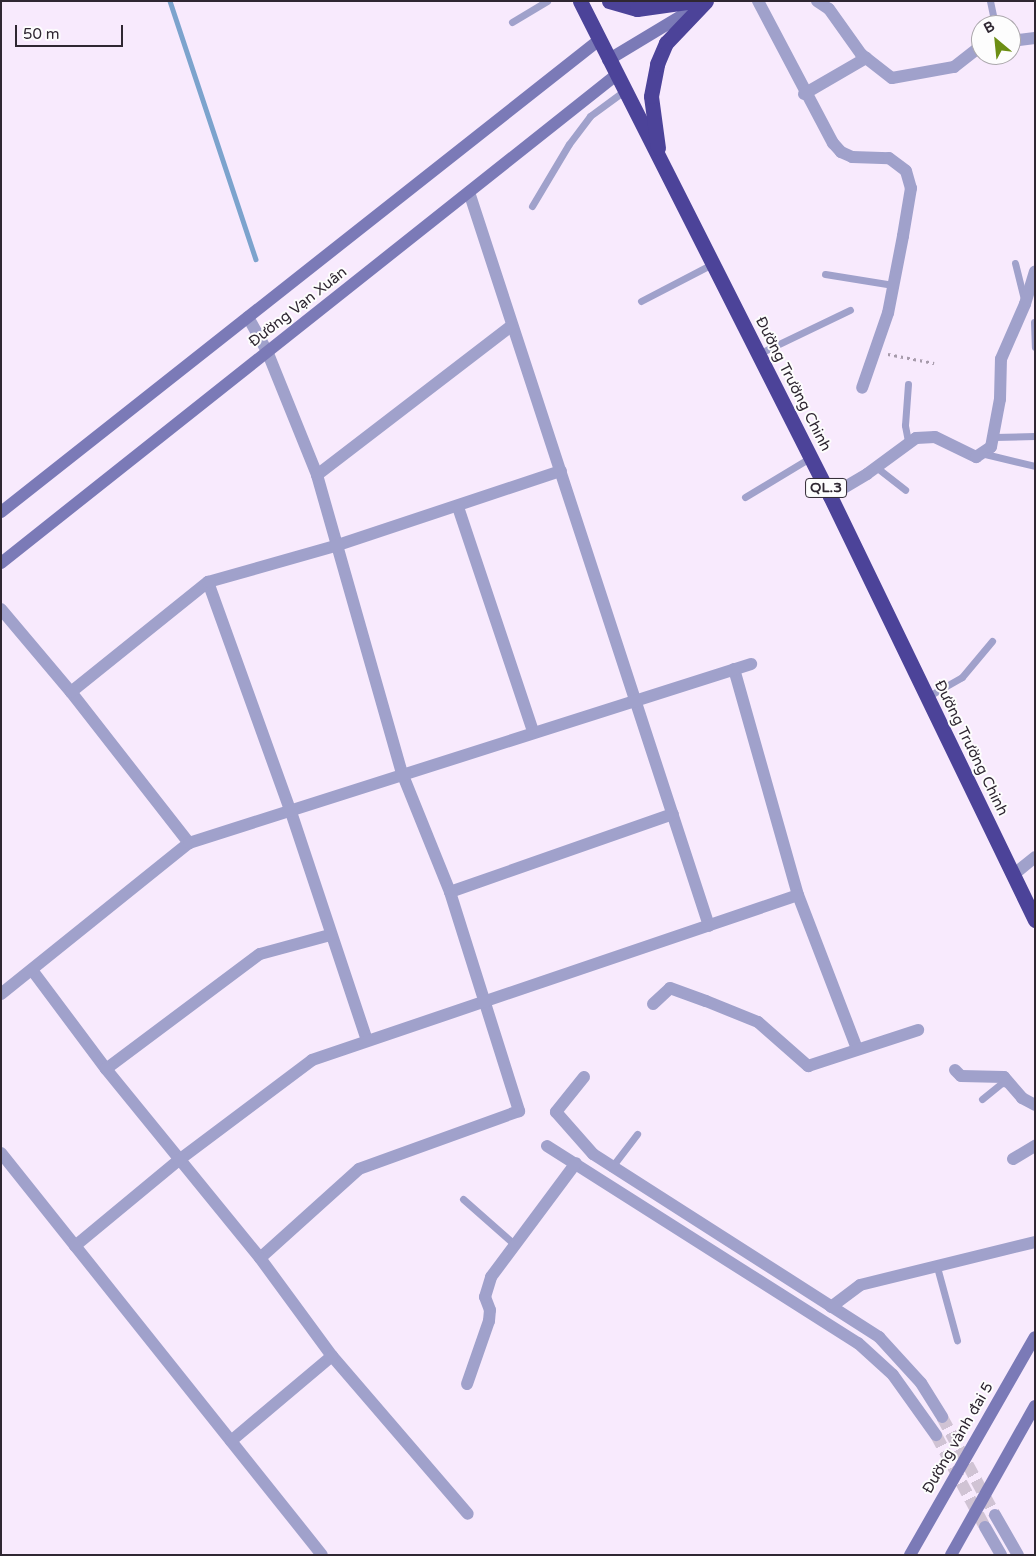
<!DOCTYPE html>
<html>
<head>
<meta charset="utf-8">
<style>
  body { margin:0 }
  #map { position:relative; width:1036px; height:1556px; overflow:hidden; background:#f8eafd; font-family:"Varela Round",sans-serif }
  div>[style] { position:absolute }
  .stream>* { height:4.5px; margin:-2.25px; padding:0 2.25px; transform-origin:2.25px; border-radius:2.25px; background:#7ca3cd }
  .street-tunnel>* { height:12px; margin-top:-6px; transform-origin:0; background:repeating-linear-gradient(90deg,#d0c3d4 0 12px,transparent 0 18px) }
  .path>* { height:2.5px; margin-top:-1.25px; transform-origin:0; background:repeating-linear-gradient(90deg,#a79bab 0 2.5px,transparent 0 6.5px) }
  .lane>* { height:7px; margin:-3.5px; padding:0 3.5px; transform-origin:3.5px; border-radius:3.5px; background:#a0a1cb }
  .street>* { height:12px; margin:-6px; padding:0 6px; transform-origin:6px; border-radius:6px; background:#a0a1cb }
  .secondary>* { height:12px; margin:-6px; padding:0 6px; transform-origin:6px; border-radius:6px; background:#7b7ab7 }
  .highway>* { height:15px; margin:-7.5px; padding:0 7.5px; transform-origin:7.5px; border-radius:7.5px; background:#4c4399 }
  span { translate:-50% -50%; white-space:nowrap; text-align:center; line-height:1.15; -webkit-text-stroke:4px #fdfdfd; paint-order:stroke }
  .shield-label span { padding:1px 4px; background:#fdfdfd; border:1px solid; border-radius:4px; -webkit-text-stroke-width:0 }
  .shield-label { font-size:14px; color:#2f2732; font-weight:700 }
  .street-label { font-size:15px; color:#2f2732 }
  .frame { position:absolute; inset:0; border:2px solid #2f2732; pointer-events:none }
  .north { position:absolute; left:971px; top:15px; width:50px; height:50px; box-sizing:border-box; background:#fdfdfd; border:1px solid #aba7ac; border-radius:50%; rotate:332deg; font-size:14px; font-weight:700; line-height:20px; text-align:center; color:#2f2732 }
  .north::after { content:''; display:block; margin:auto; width:18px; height:22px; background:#6c8e14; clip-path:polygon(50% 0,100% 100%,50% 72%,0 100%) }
  .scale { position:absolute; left:15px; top:25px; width:108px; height:22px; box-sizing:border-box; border:2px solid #2f2732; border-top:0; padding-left:6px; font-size:15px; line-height:18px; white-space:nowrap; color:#2f2732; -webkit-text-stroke:4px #fdfdfd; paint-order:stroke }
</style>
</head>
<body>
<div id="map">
  <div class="stream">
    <i style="left:170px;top:1px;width:272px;rotate:71.6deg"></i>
  </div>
  <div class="street-tunnel">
    <i style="left:942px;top:1417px;width:111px;rotate:61.6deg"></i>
    <i style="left:936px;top:1435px;width:104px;rotate:62deg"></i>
  </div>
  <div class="path">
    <i style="left:888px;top:354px;width:47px;rotate:11.1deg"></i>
  </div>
  <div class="lane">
    <i style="left:990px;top:1px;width:25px;rotate:78deg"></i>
    <i style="left:512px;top:22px;width:41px;rotate:-31deg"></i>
    <i style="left:532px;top:206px;width:72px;rotate:-59.2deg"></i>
    <i style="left:569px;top:144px;width:35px;rotate:-53deg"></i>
    <i style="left:590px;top:116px;width:42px;rotate:-36.3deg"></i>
    <i style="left:1015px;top:263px;width:37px;rotate:76deg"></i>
    <i style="left:825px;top:274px;width:69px;rotate:9.2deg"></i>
    <i style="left:641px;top:301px;width:80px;rotate:-27.5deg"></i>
    <i style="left:1034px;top:322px;width:25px;rotate:88deg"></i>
    <i style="left:758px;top:354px;width:102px;rotate:-25.6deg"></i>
    <i style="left:994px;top:437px;width:41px;rotate:-1.4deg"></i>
    <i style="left:908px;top:441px;width:16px;rotate:-101deg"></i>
    <i style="left:905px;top:425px;width:41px;rotate:-85.8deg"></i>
    <i style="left:985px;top:454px;width:51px;rotate:13.5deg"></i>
    <i style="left:876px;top:467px;width:37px;rotate:38deg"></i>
    <i style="left:745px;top:497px;width:76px;rotate:-31deg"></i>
    <i style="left:927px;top:697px;width:40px;rotate:-29.7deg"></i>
    <i style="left:962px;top:677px;width:47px;rotate:-50.2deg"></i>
    <i style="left:982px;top:1099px;width:26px;rotate:-39deg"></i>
    <i style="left:1002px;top:1083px;width:9px;rotate:6deg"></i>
    <i style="left:611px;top:1168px;width:43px;rotate:-52.6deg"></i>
    <i style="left:463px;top:1199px;width:68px;rotate:41.4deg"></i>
    <i style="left:937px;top:1267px;width:76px;rotate:74.7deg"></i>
  </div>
  <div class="street">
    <i style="left:758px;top:1px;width:161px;rotate:62.2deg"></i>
    <i style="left:833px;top:143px;width:12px;rotate:48deg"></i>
    <i style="left:841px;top:152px;width:12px;rotate:24deg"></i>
    <i style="left:852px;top:157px;width:37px;rotate:2deg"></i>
    <i style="left:889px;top:158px;width:21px;rotate:37deg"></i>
    <i style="left:906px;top:171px;width:18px;rotate:74deg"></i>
    <i style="left:911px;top:188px;width:49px;rotate:99.5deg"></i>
    <i style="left:903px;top:236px;width:78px;rotate:101deg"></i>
    <i style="left:888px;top:313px;width:79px;rotate:109.1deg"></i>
    <i style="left:817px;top:1px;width:14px;rotate:34deg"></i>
    <i style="left:829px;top:9px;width:55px;rotate:54.6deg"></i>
    <i style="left:861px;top:54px;width:39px;rotate:38deg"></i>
    <i style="left:892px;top:78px;width:63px;rotate:-10.1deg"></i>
    <i style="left:954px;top:67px;width:34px;rotate:-38deg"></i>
    <i style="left:1011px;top:41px;width:24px;rotate:-7deg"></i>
    <i style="left:804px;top:94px;width:72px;rotate:-30.1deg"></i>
    <i style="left:469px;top:192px;width:772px;rotate:71.89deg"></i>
    <i style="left:248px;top:317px;width:39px;rotate:61deg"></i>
    <i style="left:267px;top:351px;width:134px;rotate:68deg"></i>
    <i style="left:317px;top:475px;width:310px;rotate:74.1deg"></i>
    <i style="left:402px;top:773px;width:128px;rotate:68deg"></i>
    <i style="left:450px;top:892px;width:230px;rotate:72.5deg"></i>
    <i style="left:519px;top:1111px;width:170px;rotate:160.1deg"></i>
    <i style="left:359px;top:1169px;width:133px;rotate:138deg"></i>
    <i style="left:317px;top:475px;width:243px;rotate:-37.5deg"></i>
    <i style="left:830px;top:496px;width:43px;rotate:-30.7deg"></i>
    <i style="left:867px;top:474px;width:61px;rotate:-36.3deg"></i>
    <i style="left:916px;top:438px;width:19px;rotate:-3deg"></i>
    <i style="left:935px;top:437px;width:46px;rotate:26deg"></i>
    <i style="left:976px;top:457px;width:18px;rotate:-34deg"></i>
    <i style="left:991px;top:447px;width:49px;rotate:-79.4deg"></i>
    <i style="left:1000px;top:399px;width:40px;rotate:-88.6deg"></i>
    <i style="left:1001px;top:359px;width:60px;rotate:-66.4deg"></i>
    <i style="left:1025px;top:304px;width:34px;rotate:-73deg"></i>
    <i style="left:458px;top:507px;width:236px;rotate:71.5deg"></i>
    <i style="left:208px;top:582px;width:245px;rotate:70.2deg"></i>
    <i style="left:291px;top:812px;width:240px;rotate:71.6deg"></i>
    <i style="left:1px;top:609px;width:109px;rotate:49.9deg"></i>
    <i style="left:71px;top:692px;width:192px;rotate:52deg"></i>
    <i style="left:734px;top:669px;width:235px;rotate:74.2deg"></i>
    <i style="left:798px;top:895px;width:165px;rotate:69deg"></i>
    <i style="left:71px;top:692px;width:176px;rotate:-38.8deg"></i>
    <i style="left:208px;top:582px;width:132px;rotate:-15.8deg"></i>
    <i style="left:335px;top:546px;width:238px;rotate:-18.4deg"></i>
    <i style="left:1013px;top:875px;width:28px;rotate:-39deg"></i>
    <i style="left:450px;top:892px;width:236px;rotate:-19.3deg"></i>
    <i style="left:32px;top:970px;width:124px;rotate:53.2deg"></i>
    <i style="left:106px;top:1069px;width:244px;rotate:50.8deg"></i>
    <i style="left:260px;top:1258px;width:122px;rotate:53.7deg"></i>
    <i style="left:332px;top:1356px;width:208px;rotate:49.3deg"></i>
    <i style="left:1px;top:994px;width:241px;rotate:-38.8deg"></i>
    <i style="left:189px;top:843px;width:590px;rotate:-17.67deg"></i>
    <i style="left:653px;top:1004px;width:23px;rotate:-43deg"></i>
    <i style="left:670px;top:988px;width:38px;rotate:20deg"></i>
    <i style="left:706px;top:1001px;width:56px;rotate:22deg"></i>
    <i style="left:758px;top:1022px;width:67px;rotate:41.3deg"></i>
    <i style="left:808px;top:1066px;width:116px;rotate:-18.1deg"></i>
    <i style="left:106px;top:1069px;width:192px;rotate:-36.8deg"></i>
    <i style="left:260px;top:954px;width:73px;rotate:-15.2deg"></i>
    <i style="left:955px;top:1070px;width:8px;rotate:45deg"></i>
    <i style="left:961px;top:1076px;width:43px;rotate:1.3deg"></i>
    <i style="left:1004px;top:1077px;width:28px;rotate:49deg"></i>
    <i style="left:1022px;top:1098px;width:15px;rotate:28deg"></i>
    <i style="left:584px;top:1077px;width:45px;rotate:128.7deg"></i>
    <i style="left:556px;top:1112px;width:56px;rotate:48.6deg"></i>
    <i style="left:593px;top:1154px;width:340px;rotate:32.6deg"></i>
    <i style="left:879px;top:1337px;width:62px;rotate:47.6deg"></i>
    <i style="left:921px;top:1383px;width:40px;rotate:58deg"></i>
    <i style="left:547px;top:1146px;width:368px;rotate:32.4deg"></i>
    <i style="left:858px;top:1343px;width:47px;rotate:42.4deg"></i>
    <i style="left:893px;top:1375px;width:74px;rotate:54.4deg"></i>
    <i style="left:1px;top:1153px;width:514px;rotate:51.39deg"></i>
    <i style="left:1013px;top:1159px;width:26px;rotate:-31deg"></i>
    <i style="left:75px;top:1246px;width:135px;rotate:-39.6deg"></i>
    <i style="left:179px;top:1160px;width:166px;rotate:-36.9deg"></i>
    <i style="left:312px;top:1060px;width:513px;rotate:-18.75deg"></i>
    <i style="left:831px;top:1307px;width:36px;rotate:-37deg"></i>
    <i style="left:860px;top:1285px;width:180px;rotate:-13.8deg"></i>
    <i style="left:467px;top:1384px;width:67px;rotate:-70.8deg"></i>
    <i style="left:489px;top:1321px;width:11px;rotate:-85deg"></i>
    <i style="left:490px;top:1310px;width:14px;rotate:-111deg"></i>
    <i style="left:485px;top:1297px;width:21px;rotate:-73deg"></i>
    <i style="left:491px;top:1277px;width:142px;rotate:-53.3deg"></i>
    <i style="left:231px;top:1441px;width:132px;rotate:-40.1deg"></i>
    <i style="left:995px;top:1515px;width:46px;rotate:60.1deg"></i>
    <i style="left:985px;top:1527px;width:32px;rotate:60deg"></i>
  </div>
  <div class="secondary">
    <i style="left:608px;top:60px;width:103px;rotate:-31.1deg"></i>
    <i style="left:1px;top:512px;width:762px;rotate:-38.28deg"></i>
    <i style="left:1px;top:563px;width:784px;rotate:-38.42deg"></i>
    <i style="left:910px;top:1555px;width:251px;rotate:-60.2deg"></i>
    <i style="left:951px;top:1555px;width:171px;rotate:-60.6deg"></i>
  </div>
  <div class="highway">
    <i style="left:580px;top:1px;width:555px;rotate:63.2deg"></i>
    <i style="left:830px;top:496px;width:471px;rotate:64.2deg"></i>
    <i style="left:609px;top:1px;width:29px;rotate:16deg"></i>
    <i style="left:637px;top:9px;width:59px;rotate:-7.9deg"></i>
    <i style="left:658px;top:148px;width:52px;rotate:-97.7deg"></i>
    <i style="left:651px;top:96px;width:33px;rotate:-79deg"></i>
    <i style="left:657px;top:64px;width:23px;rotate:-67deg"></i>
    <i style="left:666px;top:43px;width:58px;rotate:-46.4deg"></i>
  </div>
  <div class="shield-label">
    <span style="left:826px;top:488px">QL.3</span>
  </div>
  <div class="street-label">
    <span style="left:298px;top:307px;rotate:-38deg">Đường Vạn Xuân</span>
    <span style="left:793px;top:384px;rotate:63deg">Đường Trường Chinh</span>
    <span style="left:971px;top:748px;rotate:64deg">Đường Trường Chinh</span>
    <span style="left:958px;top:1438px;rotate:-60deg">Đường vành đai 5</span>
  </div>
  <div class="frame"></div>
  <div class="north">B</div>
  <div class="scale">50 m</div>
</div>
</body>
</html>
